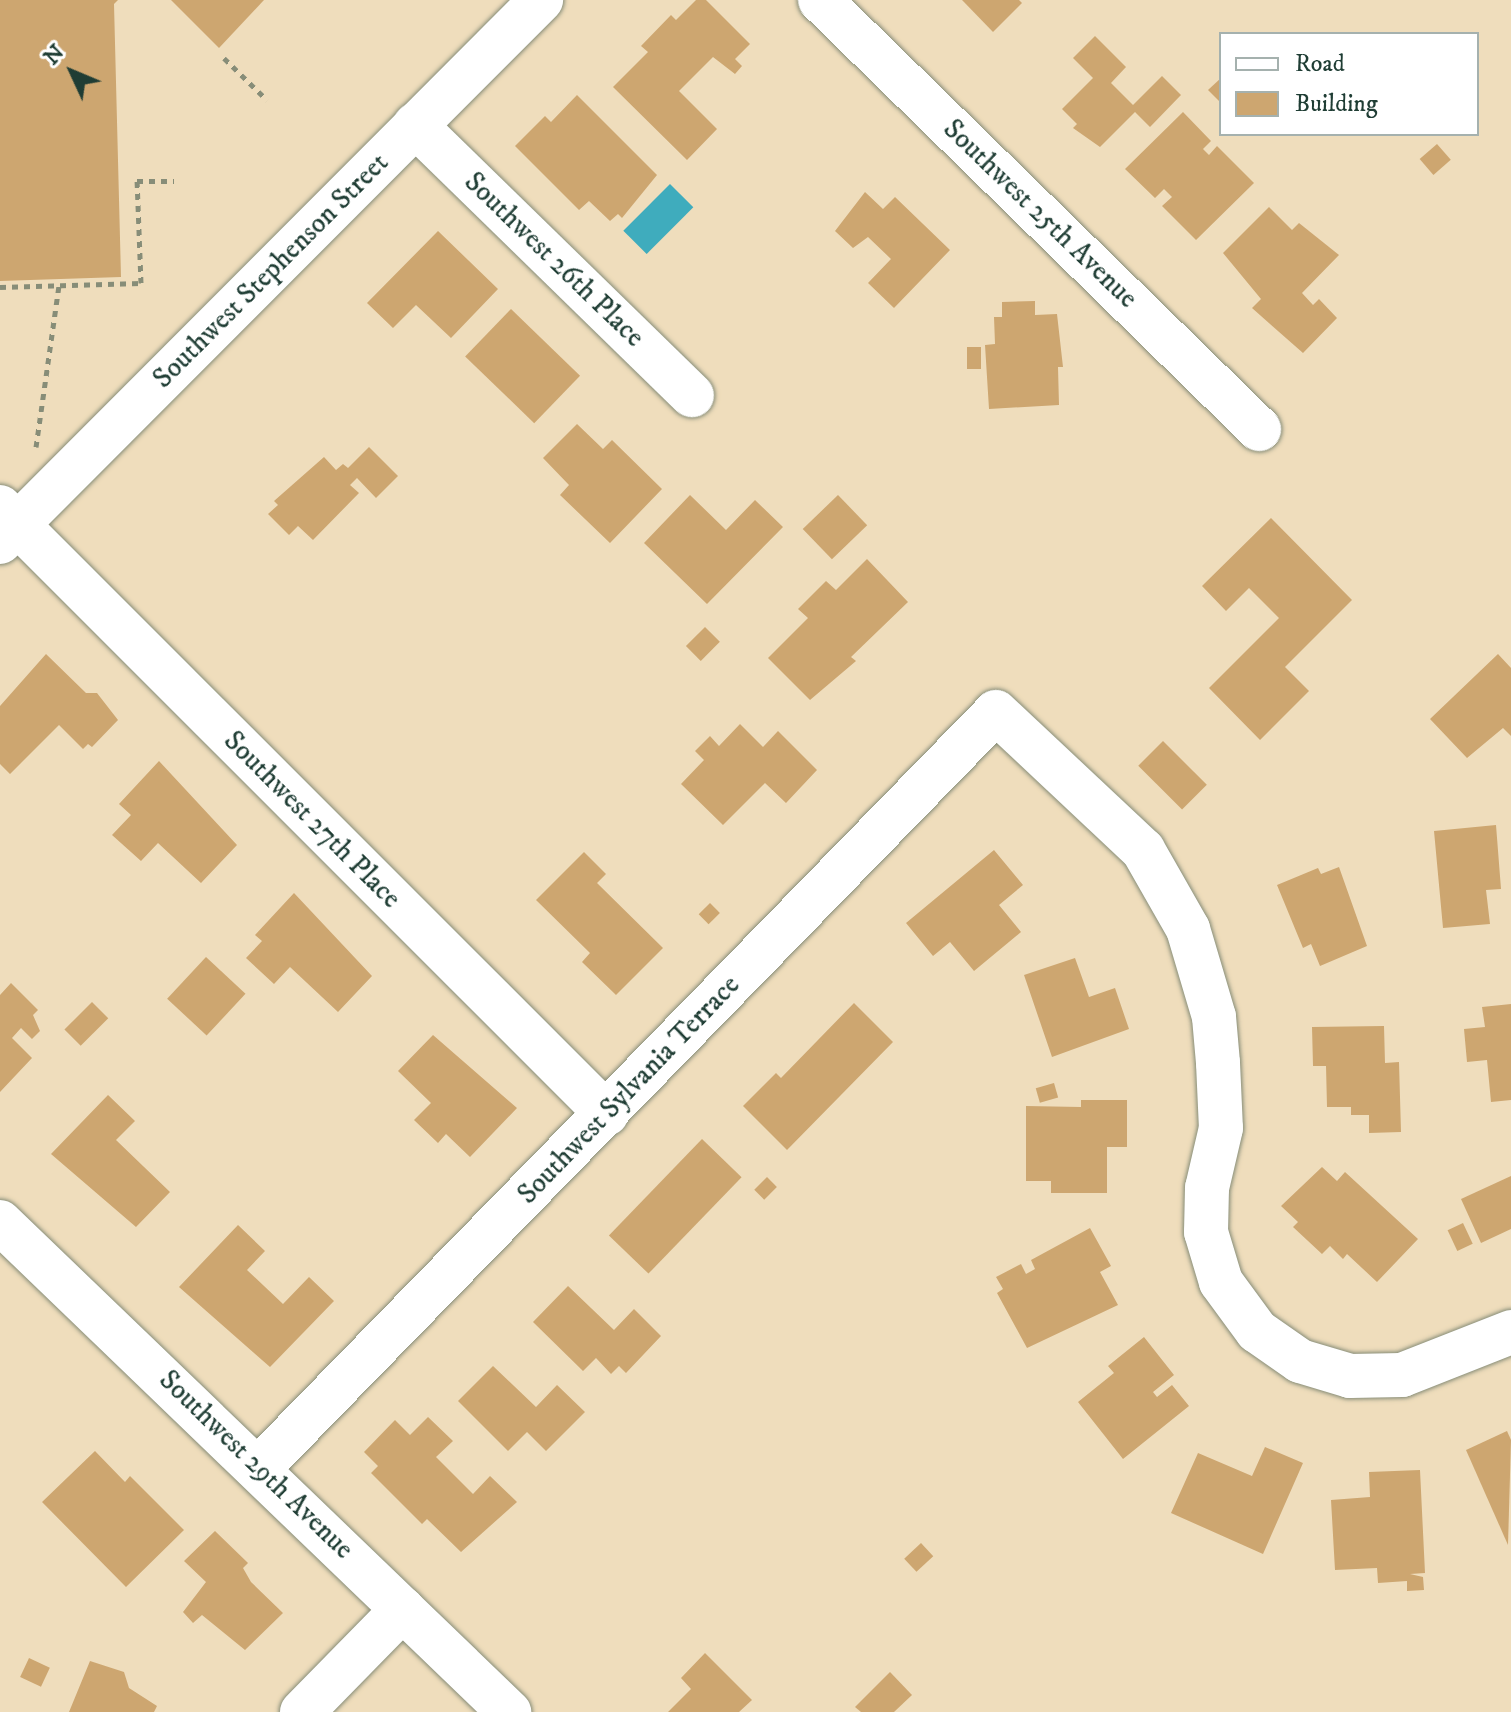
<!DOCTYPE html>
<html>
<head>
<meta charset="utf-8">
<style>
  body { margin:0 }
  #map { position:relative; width:1511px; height:1712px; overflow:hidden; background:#efddbc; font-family:"IM FELL DW Pica",serif }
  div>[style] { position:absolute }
  .water>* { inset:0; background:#3facbd; transform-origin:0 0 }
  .building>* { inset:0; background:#cda670; transform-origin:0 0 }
  .path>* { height:5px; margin-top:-2.5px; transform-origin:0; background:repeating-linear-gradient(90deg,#878d78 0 6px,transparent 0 12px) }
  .roads { filter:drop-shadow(0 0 2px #878d78) drop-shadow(0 0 2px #878d78) }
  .minor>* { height:44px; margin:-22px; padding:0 22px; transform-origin:22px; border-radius:22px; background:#fff }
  span { translate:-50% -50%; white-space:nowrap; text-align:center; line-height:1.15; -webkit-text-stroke:7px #fff; paint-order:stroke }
  .street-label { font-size:28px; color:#1f3d34 }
  .legend { position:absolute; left:1219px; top:32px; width:260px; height:104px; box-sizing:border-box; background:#fff; border:2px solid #a5b1ae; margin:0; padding:10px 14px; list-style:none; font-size:24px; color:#1f3d34 }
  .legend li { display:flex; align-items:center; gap:16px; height:40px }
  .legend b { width:40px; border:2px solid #a5b1ae }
  .north { position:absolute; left:32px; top:32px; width:80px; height:80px; -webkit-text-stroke:6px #fff; paint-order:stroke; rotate:314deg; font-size:22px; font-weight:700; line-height:32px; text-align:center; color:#1f3d34 }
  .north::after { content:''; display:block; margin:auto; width:28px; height:36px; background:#1f3d34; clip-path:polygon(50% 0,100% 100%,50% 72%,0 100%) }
</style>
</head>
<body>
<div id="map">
  <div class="water">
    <i style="left:670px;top:184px;width:33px;height:66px;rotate:45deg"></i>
  </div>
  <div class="building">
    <i style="clip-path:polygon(0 0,118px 0,114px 4px,121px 277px,0 281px)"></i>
    <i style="clip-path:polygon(171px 0,264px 0,219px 48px)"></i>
    <i style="clip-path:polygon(696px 0,706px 0,750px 44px,735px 59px,742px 66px,735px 74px,713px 57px,679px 91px,717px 129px,687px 160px,613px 87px,648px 52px,641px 46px,671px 15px,676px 20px)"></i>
    <i style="clip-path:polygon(962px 0,1019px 0,1022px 3px,993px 32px)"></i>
    <i style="clip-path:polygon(1095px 36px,1126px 67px,1111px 83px,1133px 105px,1162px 76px,1181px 95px,1150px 127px,1135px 112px,1100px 147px,1073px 128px,1077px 124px,1062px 109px,1093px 78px,1073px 58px)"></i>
    <i style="clip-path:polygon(1221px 78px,1221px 103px,1208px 90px)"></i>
    <i style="clip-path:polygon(577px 95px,657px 175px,622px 218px,618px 214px,610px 221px,589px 201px,579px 210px,515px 146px,545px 116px,551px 122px)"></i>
    <i style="clip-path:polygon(1183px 112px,1211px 141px,1203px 149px,1209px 155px,1217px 146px,1254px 183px,1196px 240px,1162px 206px,1172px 197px,1164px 189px,1155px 198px,1125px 169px)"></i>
    <i style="left:1437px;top:144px;width:21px;height:23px;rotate:49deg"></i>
    <i style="clip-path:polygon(865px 192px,883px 209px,895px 197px,950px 250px,894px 308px,868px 283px,891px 259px,868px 237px,853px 248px,835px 231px)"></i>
    <i style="clip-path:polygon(1269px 207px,1292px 230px,1299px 223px,1339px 255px,1302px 293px,1313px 305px,1319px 299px,1337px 318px,1303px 353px,1252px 308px,1261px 299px,1223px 253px)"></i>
    <i style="clip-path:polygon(438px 231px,498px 289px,451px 338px,416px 305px,393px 328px,367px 303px)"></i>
    <i style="clip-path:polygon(1035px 301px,1035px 315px,1057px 314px,1063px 367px,1058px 367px,1059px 405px,989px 409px,985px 345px,995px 344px,994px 317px,1002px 317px,1002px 302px)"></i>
    <i style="left:511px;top:309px;width:96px;height:66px;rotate:44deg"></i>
    <i style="left:967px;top:347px;width:14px;height:22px"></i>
    <i style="clip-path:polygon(577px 424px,603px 449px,612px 440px,662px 489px,610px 543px,560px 495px,569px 485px,543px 458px)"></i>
    <i style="clip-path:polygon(369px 447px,398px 476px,376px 498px,357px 478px,350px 485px,359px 493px,313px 540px,298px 526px,289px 535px,268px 514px,278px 505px,274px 501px,324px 457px,336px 470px,343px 464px,348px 468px)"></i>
    <i style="clip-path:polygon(690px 495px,726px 530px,755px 500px,783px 527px,707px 604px,644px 543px)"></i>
    <i style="left:838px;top:495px;width:42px;height:49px;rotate:46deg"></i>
    <i style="clip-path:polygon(1271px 518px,1352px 600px,1285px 667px,1309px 691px,1260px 740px,1209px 688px,1279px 618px,1249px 588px,1226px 611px,1202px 586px)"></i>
    <i style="clip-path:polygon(867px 559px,908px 602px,851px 657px,856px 661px,810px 700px,768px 658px,808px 618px,798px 609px,826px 581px,836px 590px)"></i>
    <i style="left:705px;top:627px;width:21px;height:27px;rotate:45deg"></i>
    <i style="clip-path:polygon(46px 654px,86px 693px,97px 693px,118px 720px,92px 747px,88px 744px,83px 749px,59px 725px,10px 774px,0 764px,0 706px)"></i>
    <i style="clip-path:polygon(1498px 654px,1511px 668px,1511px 736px,1503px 728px,1467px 758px,1430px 719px)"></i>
    <i style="clip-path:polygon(740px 724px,763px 747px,778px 731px,817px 770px,786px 803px,765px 783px,723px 825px,681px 784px,704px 760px,695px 751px,710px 736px,719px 746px)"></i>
    <i style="left:1163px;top:741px;width:62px;height:35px;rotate:45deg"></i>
    <i style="clip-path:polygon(159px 761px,237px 845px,201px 883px,158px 843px,141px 861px,112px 835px,131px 815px,119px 804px)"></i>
    <i style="clip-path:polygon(1496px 825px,1501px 889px,1486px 890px,1490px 924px,1443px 928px,1434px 831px)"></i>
    <i style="clip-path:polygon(994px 850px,1023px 885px,999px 905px,1021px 932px,974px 971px,950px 942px,933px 956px,906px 923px)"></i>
    <i style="clip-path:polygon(584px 852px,606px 874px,597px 883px,663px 948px,616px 995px,582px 962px,590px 953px,536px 900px)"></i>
    <i style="clip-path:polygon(1339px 867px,1367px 946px,1320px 966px,1311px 944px,1303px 948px,1277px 885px,1318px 868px,1321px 874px)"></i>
    <i style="clip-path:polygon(294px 893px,372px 976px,338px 1012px,290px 967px,274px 984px,246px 958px,262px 941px,255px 935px)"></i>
    <i style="left:710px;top:903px;width:14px;height:16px;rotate:45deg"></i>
    <i style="left:206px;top:957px;width:54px;height:57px;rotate:43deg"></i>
    <i style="clip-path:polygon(1075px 958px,1089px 997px,1115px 988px,1129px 1029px,1052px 1057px,1024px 975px)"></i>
    <i style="clip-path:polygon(11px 983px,38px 1010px,33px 1015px,40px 1031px,32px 1039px,21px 1028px,12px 1038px,32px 1058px,0 1092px,0 995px)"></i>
    <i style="left:92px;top:1002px;width:23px;height:39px;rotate:45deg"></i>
    <i style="clip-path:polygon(854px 1003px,893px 1042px,787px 1150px,743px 1106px,776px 1073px,781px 1078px)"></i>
    <i style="clip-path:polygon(1511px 1004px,1511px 1100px,1491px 1102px,1487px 1060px,1467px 1062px,1464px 1029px,1485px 1027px,1482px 1007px)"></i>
    <i style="clip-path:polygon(1384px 1026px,1385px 1063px,1399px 1062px,1401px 1132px,1369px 1133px,1369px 1115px,1351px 1115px,1351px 1107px,1327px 1107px,1326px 1066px,1313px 1066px,1312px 1027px)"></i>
    <i style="clip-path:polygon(433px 1035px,517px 1108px,470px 1157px,446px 1134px,438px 1143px,414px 1120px,431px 1103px,398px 1071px)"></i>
    <i style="left:1054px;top:1083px;width:15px;height:19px;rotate:74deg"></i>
    <i style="clip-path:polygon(108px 1095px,135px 1121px,116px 1140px,170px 1192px,136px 1227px,51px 1154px)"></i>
    <i style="clip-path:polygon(1081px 1100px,1127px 1100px,1127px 1147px,1107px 1147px,1107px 1193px,1051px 1193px,1051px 1181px,1026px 1181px,1026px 1106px,1081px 1107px)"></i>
    <i style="left:702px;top:1139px;width:55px;height:134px;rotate:44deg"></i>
    <i style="clip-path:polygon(1322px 1167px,1337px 1181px,1345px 1172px,1418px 1239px,1377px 1282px,1347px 1254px,1343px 1259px,1330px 1246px,1322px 1254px,1293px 1227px,1298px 1222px,1281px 1206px)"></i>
    <i style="clip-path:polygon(1511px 1176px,1511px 1229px,1481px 1243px,1461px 1199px)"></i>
    <i style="left:767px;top:1177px;width:14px;height:18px;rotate:45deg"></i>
    <i style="left:1463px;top:1223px;width:23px;height:17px;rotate:65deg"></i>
    <i style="clip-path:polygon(238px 1225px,265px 1251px,247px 1270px,283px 1304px,309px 1277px,334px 1301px,270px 1367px,179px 1287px)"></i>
    <i style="clip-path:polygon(1090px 1228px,1111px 1266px,1100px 1272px,1118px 1305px,1027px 1348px,997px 1293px,1003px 1289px,996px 1277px,1021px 1264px,1026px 1274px,1035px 1269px,1031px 1260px)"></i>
    <i style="clip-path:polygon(568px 1286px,614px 1330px,634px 1309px,661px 1336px,626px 1373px,619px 1366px,611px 1374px,596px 1358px,583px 1371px,533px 1322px)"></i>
    <i style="clip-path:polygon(1144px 1337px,1174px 1375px,1153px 1392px,1157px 1397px,1172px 1385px,1189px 1406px,1123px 1459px,1078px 1402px,1114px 1373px,1108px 1366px)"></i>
    <i style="clip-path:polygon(493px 1366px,536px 1407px,557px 1385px,585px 1412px,546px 1451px,527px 1432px,508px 1451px,458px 1401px)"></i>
    <i style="clip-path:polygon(428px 1417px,453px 1441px,436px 1457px,473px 1494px,490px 1476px,517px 1502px,461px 1552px,427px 1519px,422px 1524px,371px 1473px,378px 1466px,364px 1452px,395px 1420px,410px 1435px)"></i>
    <i style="clip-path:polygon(1507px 1431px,1511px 1440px,1508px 1545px,1466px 1450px)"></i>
    <i style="clip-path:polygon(1265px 1447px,1303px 1463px,1263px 1554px,1171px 1513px,1198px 1453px,1252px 1476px)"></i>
    <i style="clip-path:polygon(95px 1451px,125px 1482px,130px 1476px,184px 1530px,126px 1587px,42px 1502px)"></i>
    <i style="clip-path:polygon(1420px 1470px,1425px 1573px,1410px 1574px,1423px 1577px,1424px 1590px,1407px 1591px,1407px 1581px,1378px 1583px,1377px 1568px,1335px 1570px,1331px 1500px,1370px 1497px,1369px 1472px)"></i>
    <i style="clip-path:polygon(215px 1531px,248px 1563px,243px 1568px,251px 1582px,283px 1613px,245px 1650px,202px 1615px,193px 1623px,183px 1612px,206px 1582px,184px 1561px)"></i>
    <i style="left:921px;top:1543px;width:18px;height:23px;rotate:47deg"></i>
    <i style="clip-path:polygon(705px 1653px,752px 1700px,739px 1712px,668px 1712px,691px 1689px,681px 1678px)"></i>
    <i style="left:29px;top:1658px;width:23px;height:21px;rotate:25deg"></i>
    <i style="clip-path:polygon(90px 1661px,124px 1672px,129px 1688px,157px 1706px,154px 1712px,69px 1712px)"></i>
    <i style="clip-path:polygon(890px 1672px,912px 1695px,894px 1712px,861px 1712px,855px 1707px)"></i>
  </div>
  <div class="path">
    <i style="left:224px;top:58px;width:60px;rotate:44.3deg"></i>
    <i style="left:0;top:287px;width:141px;rotate:-1.6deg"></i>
    <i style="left:141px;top:283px;width:102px;rotate:-92.2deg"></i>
    <i style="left:137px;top:181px;width:37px"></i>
    <i style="left:36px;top:447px;width:164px;rotate:-81.9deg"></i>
  </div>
  <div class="roads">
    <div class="minor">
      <i style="left:820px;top:0;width:614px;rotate:44.34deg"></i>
      <i style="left:415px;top:125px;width:387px;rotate:44.3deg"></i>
      <i style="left:0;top:507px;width:858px;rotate:45deg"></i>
      <i style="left:0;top:542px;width:766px;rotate:-45.05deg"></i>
      <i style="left:0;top:1222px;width:707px;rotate:43.91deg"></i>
      <i style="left:260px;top:1467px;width:1054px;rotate:-45.73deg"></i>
      <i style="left:996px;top:712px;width:202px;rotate:43.2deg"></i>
      <i style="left:1143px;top:850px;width:91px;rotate:60.3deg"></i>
      <i style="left:1188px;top:929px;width:92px;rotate:73.5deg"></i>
      <i style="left:1214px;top:1017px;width:46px;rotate:85deg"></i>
      <i style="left:1218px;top:1063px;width:65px;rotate:87.4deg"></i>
      <i style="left:1221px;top:1128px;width:62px;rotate:103.1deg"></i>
      <i style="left:1207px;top:1188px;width:44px;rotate:91.3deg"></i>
      <i style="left:1206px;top:1232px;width:52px;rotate:73.3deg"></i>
      <i style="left:1221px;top:1282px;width:61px;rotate:53.7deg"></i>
      <i style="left:1257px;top:1331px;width:52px;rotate:34.9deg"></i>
      <i style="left:1300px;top:1361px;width:52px;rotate:16.7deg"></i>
      <i style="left:1350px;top:1376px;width:52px;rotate:-1.1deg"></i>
      <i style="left:1402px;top:1375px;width:117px;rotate:-21.5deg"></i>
      <i style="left:302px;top:1712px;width:144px;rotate:-45.6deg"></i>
    </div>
  </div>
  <div class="street-label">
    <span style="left:1040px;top:214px;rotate:44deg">Southwest 25th Avenue</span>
    <span style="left:554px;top:260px;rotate:44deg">Southwest 26th Place</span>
    <span style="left:271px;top:271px;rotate:-45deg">Southwest Stephenson Street</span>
    <span style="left:312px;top:820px;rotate:45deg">Southwest 27th Place</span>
    <span style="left:629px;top:1090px;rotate:-46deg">Southwest Sylvania Terrace</span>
    <span style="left:256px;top:1465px;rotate:44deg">Southwest 29th Avenue</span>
  </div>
  <ul class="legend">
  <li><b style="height:10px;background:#fff"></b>Road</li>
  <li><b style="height:22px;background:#cda670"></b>Building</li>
  </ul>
  <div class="north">N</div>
</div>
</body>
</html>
